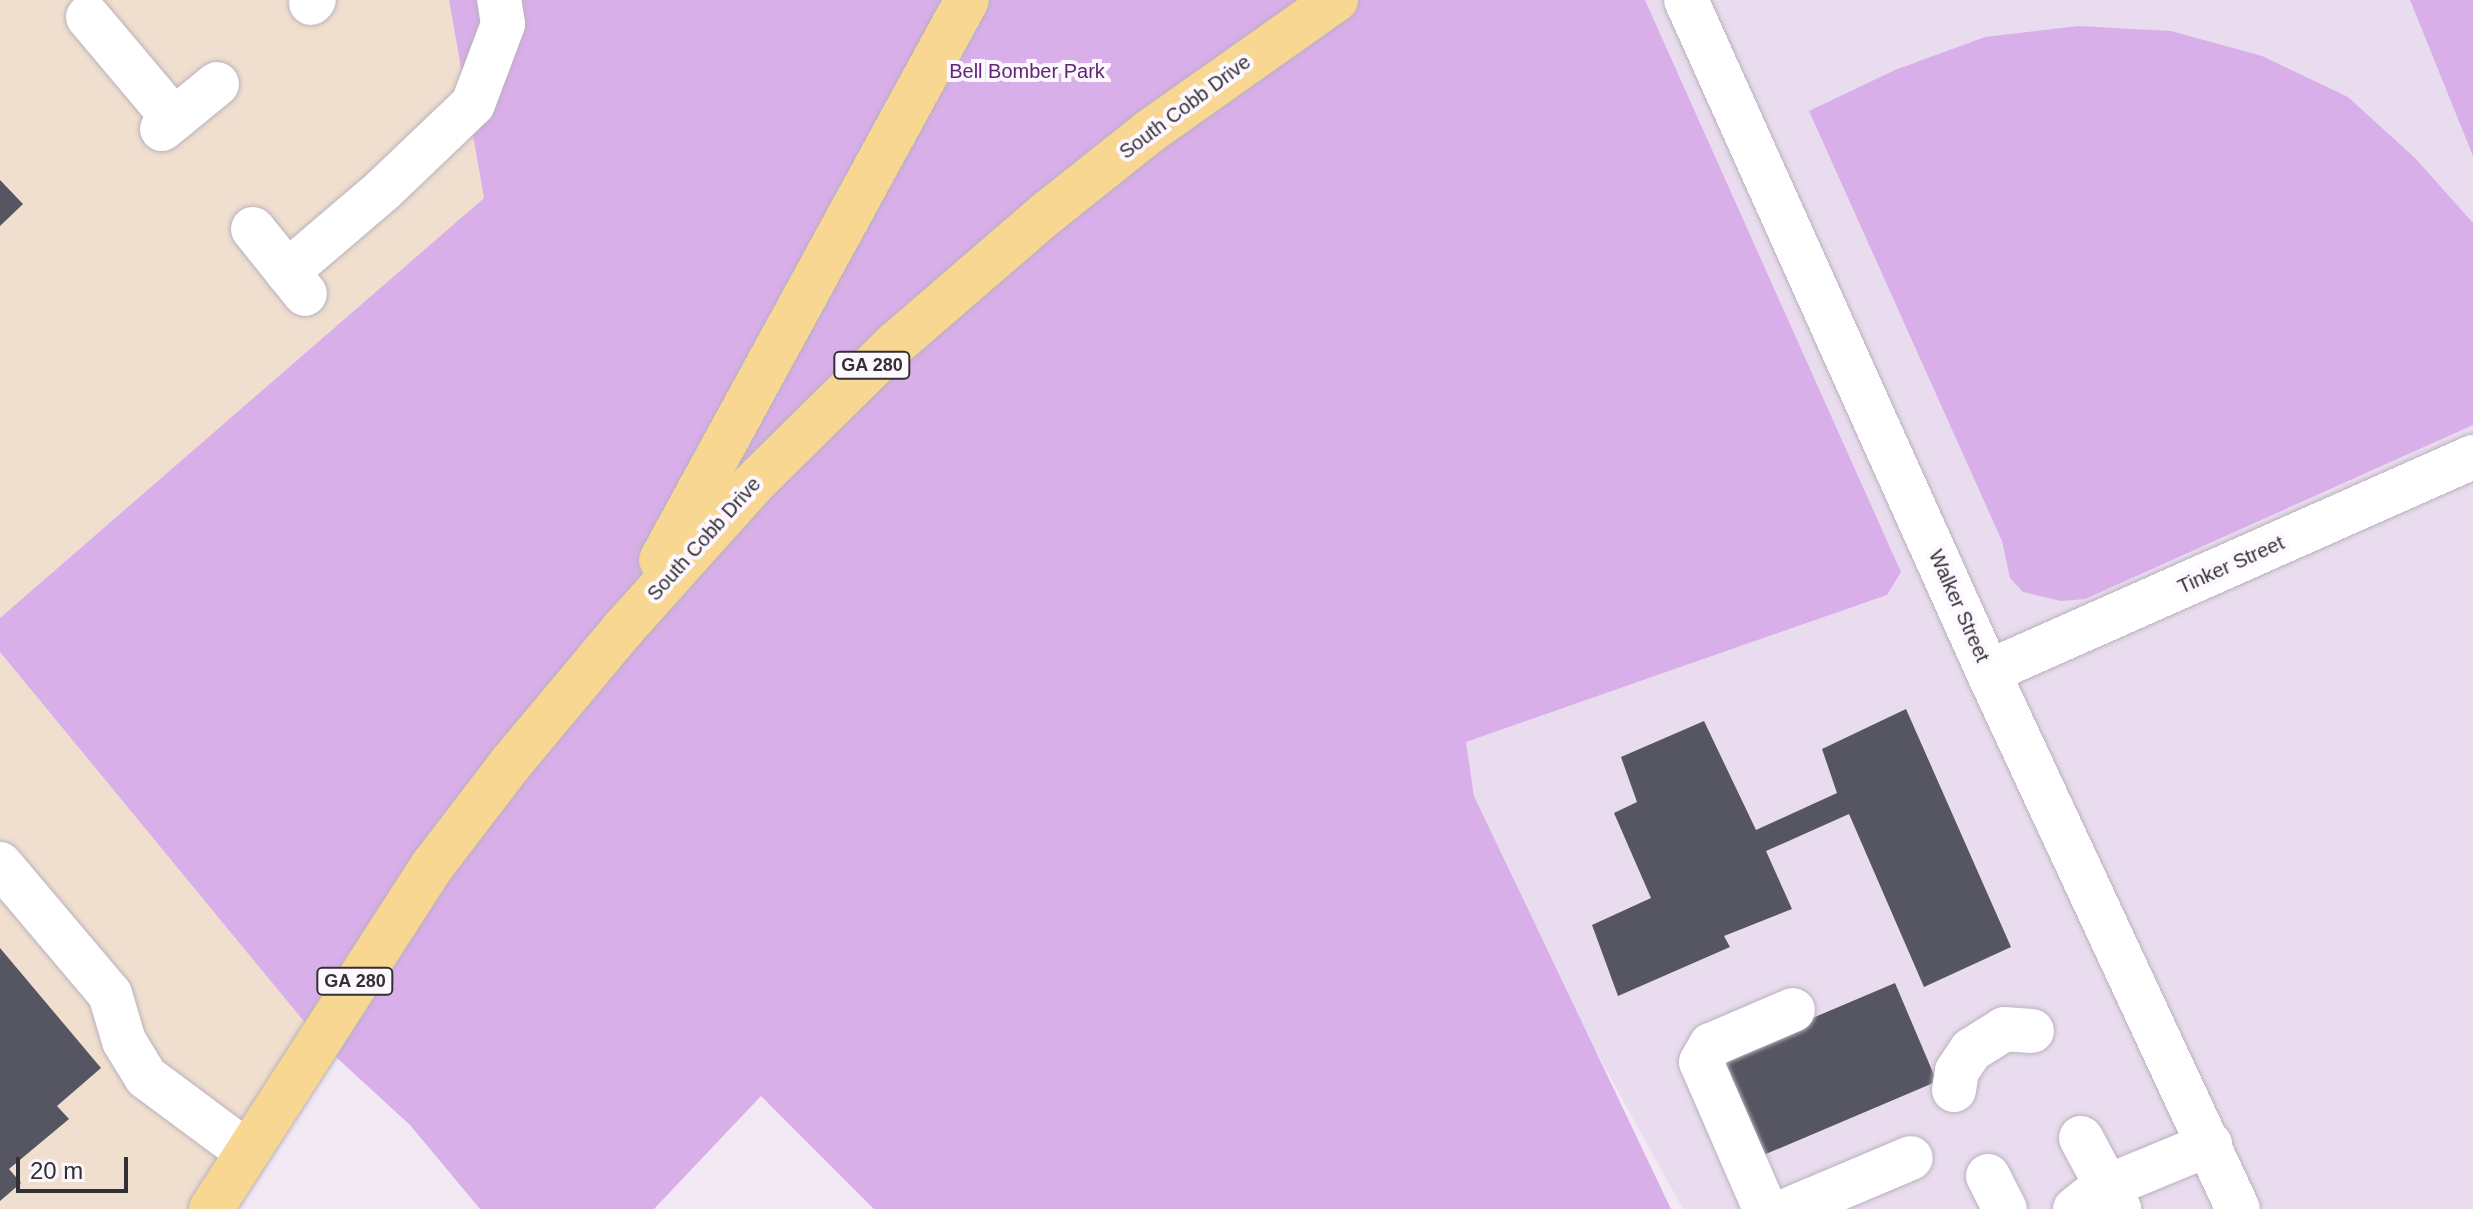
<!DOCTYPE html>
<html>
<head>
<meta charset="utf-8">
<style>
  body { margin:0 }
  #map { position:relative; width:2473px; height:1209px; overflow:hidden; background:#f2e9f5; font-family:Helvetica,sans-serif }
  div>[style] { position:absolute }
  .commercial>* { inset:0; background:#f0dfce }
  .built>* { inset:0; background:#e9dcef }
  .green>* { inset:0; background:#d9afea }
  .building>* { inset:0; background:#555662; transform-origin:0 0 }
  .roads { filter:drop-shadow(0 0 2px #b9b1bd) drop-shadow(0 0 2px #b9b1bd) }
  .minor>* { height:44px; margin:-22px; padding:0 22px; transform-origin:22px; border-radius:22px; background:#fff }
  .major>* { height:44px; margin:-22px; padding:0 22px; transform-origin:22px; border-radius:22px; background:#f8d792 }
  span { translate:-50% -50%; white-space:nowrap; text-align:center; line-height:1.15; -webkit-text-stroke:8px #fdf7ff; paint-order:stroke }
  .shield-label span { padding:2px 6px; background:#fdf7ff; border:2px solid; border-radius:6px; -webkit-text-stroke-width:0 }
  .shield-label { font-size:18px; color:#333034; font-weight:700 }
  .park-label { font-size:20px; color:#602674 }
  .street-label { font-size:20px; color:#333034 }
  .scale { position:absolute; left:16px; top:1157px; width:112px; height:36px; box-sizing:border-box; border:4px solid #333034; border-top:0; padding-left:10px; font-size:24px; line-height:28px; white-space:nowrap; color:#333034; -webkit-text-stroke:6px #fdf7ff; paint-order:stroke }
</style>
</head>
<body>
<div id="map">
  <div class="commercial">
    <i style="clip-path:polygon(0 0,449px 0,484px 198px,0 618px)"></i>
    <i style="clip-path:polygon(0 652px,325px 1047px,232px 1209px,0 1209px)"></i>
  </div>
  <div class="built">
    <i style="clip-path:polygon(1645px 0,2473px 0,2473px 1209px,1683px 1209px,1592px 1044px,1474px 796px,1466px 742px,1887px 595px,1901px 572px)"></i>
  </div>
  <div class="green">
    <i style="clip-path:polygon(449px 0,1645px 0,1901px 572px,1887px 595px,1466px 742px,1474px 796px,1671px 1209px,874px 1209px,761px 1096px,654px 1209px,480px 1209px,410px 1125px,325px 1047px,0 652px,0 618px,484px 198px)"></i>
    <i style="clip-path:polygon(2410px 0,2473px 0,2473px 156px)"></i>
    <i style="clip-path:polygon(2078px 26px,2171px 31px,2262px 56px,2348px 97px,2416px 159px,2473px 223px,2473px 425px,2085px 599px,2061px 601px,2023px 592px,2010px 578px,2002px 541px,1809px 111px,1895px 70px,1985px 37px)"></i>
  </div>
  <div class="building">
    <i style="clip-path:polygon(0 180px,23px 204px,0 226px)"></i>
    <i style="clip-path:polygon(1906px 709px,2011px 947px,1924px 987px,1849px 814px,1766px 851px,1792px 909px,1724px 936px,1730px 947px,1618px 996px,1592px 925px,1651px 898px,1614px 813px,1637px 802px,1621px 757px,1704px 721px,1756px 830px,1837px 793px,1822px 749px)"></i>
    <i style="clip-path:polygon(0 948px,101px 1068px,57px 1106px,69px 1119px,9px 1169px,21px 1183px,0 1201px)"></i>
    <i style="left:1895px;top:983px;width:107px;height:191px;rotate:67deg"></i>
  </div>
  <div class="roads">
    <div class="minor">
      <i style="left:1686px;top:0;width:737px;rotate:65.8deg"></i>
      <i style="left:1988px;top:672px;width:592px;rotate:65.04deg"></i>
      <i style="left:311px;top:3px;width:4px;rotate:-45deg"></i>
      <i style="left:88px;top:17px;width:133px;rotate:49.9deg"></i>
      <i style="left:162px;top:129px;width:71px;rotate:-39.3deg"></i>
      <i style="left:253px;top:229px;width:83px;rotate:51.3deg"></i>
      <i style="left:287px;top:272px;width:126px;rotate:-40.5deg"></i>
      <i style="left:383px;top:190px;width:124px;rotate:-43.7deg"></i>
      <i style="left:473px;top:104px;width:85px;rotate:-69.4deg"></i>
      <i style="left:503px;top:24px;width:24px;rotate:-99deg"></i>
      <i style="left:1988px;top:672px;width:531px;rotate:-23.91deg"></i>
      <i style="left:0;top:864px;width:170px;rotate:49.8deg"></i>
      <i style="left:110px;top:994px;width:49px;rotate:73.4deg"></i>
      <i style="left:124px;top:1041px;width:42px;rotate:58.6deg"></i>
      <i style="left:146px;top:1077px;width:126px;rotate:36.6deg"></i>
      <i style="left:1954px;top:1090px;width:19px;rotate:-81deg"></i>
      <i style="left:1957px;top:1071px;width:25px;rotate:-56deg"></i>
      <i style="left:1971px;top:1050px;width:39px;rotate:-32deg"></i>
      <i style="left:2004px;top:1029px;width:28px;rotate:4deg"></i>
      <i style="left:2081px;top:1138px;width:81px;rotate:61.8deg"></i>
      <i style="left:1988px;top:1176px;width:37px;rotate:63deg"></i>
      <i style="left:1765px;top:1209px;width:160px;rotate:-113.5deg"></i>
      <i style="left:1701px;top:1062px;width:20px;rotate:-60deg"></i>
      <i style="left:1711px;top:1045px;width:89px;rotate:-23.1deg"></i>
      <i style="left:1790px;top:1209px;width:131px;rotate:-22.9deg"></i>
      <i style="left:2075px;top:1209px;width:33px;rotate:-38deg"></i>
      <i style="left:2101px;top:1189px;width:118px;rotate:-22.4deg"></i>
    </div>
    <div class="major">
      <i style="left:661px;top:560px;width:638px;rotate:-61.35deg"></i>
      <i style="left:211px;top:1209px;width:409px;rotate:-57.2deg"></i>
      <i style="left:433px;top:865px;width:128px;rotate:-52.6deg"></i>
      <i style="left:511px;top:763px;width:175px;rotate:-50.1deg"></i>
      <i style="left:623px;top:629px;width:193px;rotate:-48.1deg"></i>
      <i style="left:752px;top:485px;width:201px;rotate:-44.6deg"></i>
      <i style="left:895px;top:344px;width:201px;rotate:-40.8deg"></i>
      <i style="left:1047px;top:213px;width:132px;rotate:-38.5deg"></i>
      <i style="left:1150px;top:131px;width:228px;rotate:-35.2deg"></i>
    </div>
  </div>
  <div class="shield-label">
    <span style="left:872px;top:365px">GA 280</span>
    <span style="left:355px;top:981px">GA 280</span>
  </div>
  <div class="park-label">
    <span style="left:1027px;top:71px">Bell Bomber Park</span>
  </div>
  <div class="street-label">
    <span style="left:1185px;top:107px;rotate:-37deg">South Cobb Drive</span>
    <span style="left:704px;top:539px;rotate:-48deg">South Cobb Drive</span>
    <span style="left:2231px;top:565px;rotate:-24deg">Tinker Street</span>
    <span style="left:1959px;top:606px;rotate:66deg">Walker Street</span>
  </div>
  <div class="scale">20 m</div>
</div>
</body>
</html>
